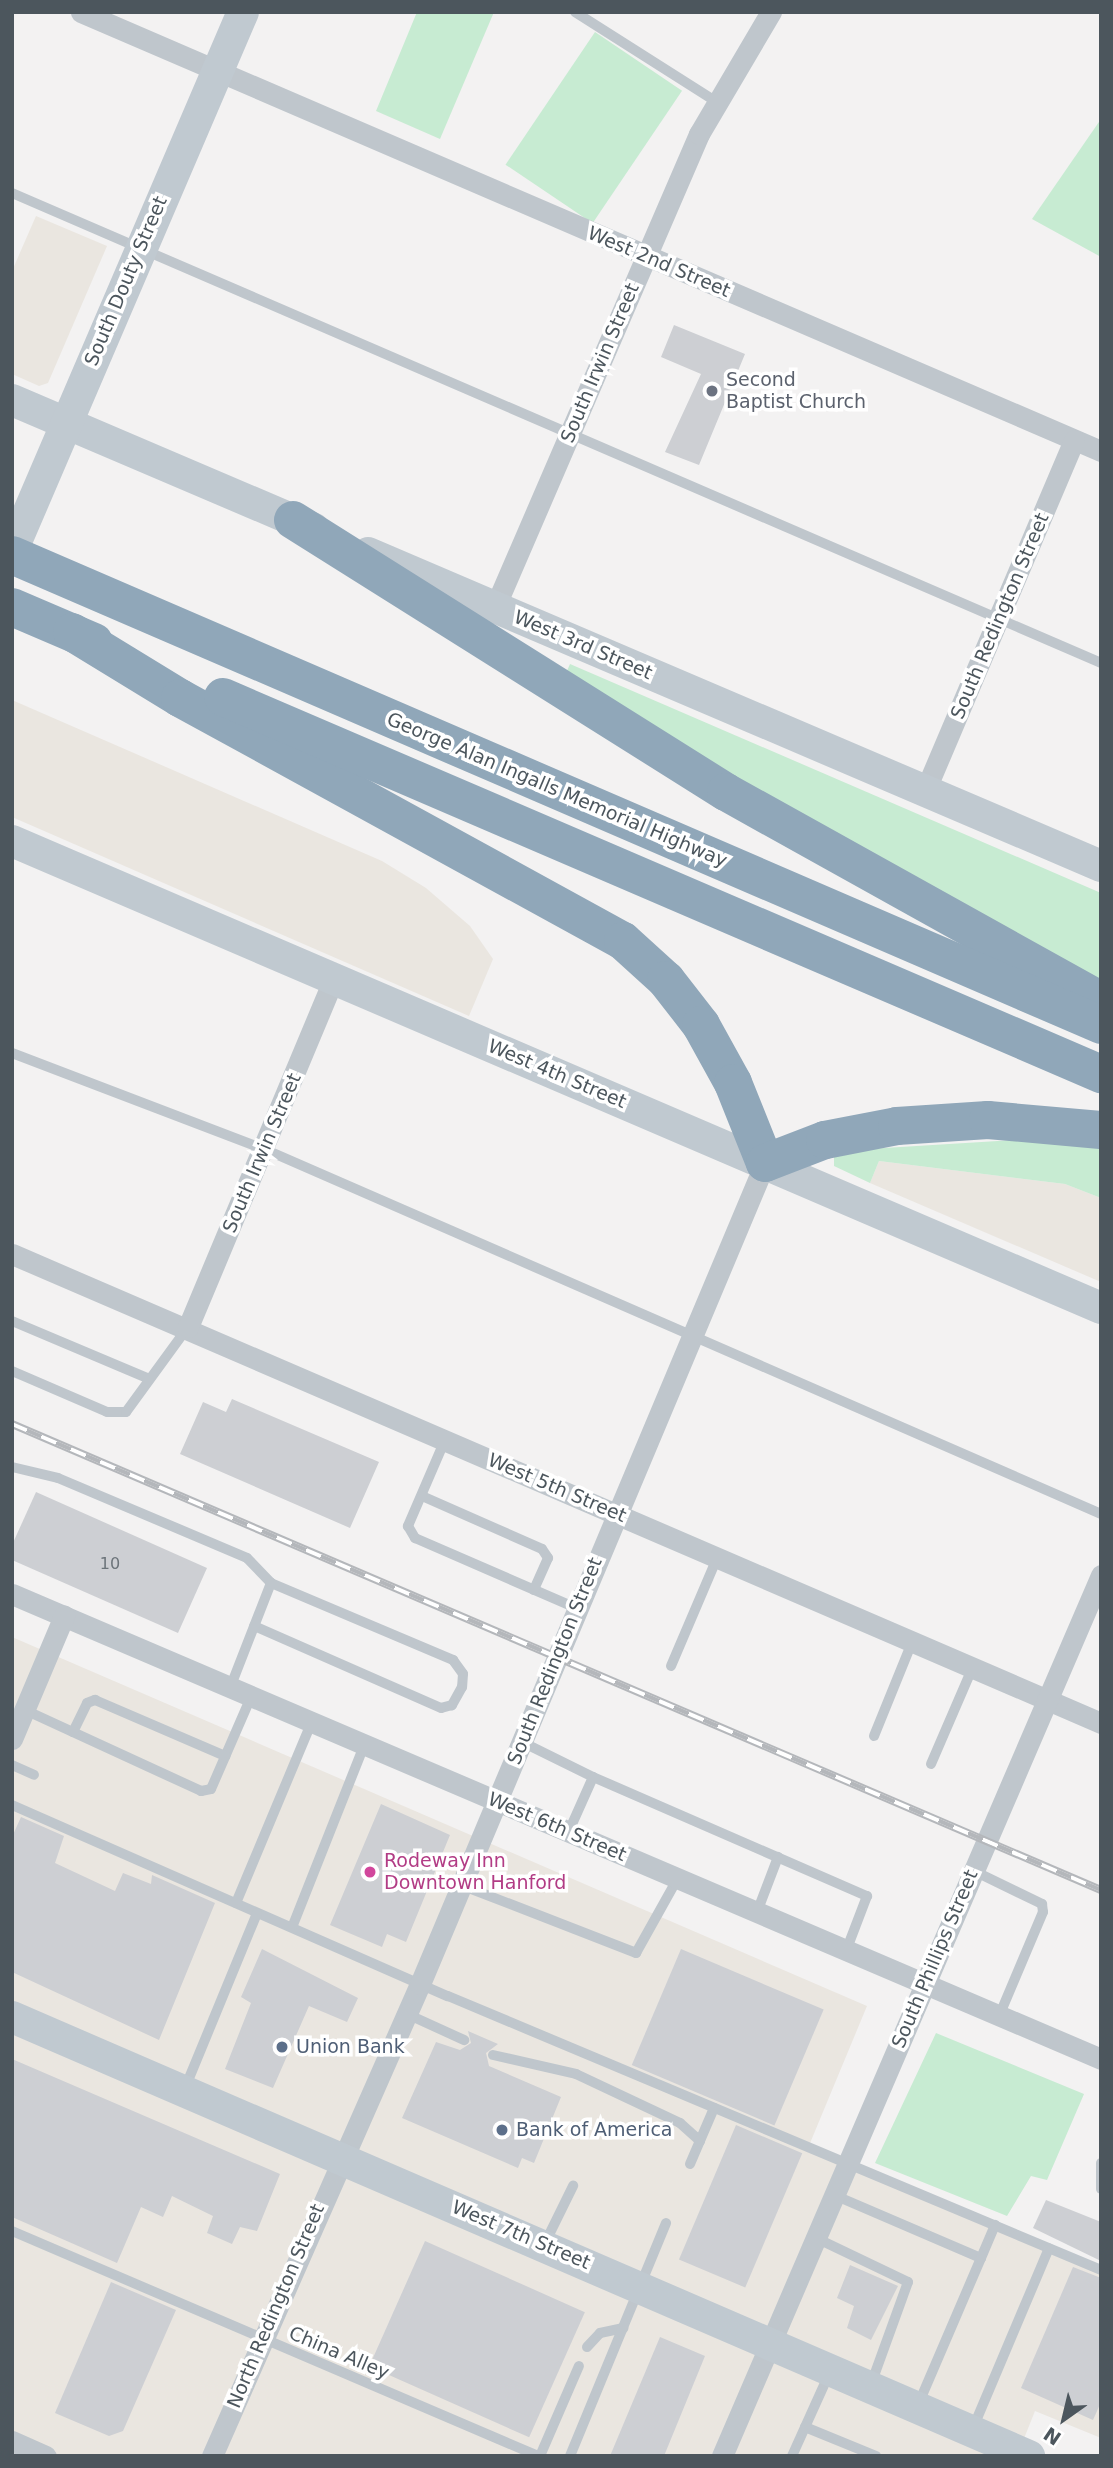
<!DOCTYPE html>
<html>
<head>
<meta charset="utf-8">
<style>
  body { margin:0 }
  #map { position:relative; width:1113px; height:2468px; overflow:hidden; background:#f3f2f2; font-family:"DejaVu Sans",sans-serif }
  div>[style] { position:absolute }
  .commercial>* { inset:0; background:#eae6e0 }
  .green>* { inset:0; background:#c7ebd2; transform-origin:0 0 }
  .building>* { inset:0; background:#cdcfd3; transform-origin:0 0 }
  .lane>* { height:10px; margin:-5px; padding:0 5px; transform-origin:5px; border-radius:5px; background:#bfc6cc }
  .street>* { height:21px; margin:-10.5px; padding:0 10.5px; transform-origin:10.5px; border-radius:10.5px; background:#bfc6cc }
  .secondary>* { height:32px; margin:-16px; padding:0 16px; transform-origin:16px; border-radius:16px; background:#c0c9d0 }
  .highway>* { height:38px; margin:-19px; padding:0 19px; transform-origin:19px; border-radius:19px; background:#90a7b9 }
  .rail>* { height:8px; margin-top:-4px; transform-origin:0; background:repeating-linear-gradient(90deg,#fff 0 16px,#b4b7bb 0 32px); box-sizing:border-box; border-block:2px solid #b4b7bb }
  .dots>* { width:19px; height:19px; translate:-50% -50%; box-sizing:border-box; border:4px solid #fff; border-radius:50% }
  span { translate:-50% -50%; white-space:nowrap; text-align:center; line-height:1.15; -webkit-text-stroke:7px #fff; paint-order:stroke }
  .number-label { font-size:16px; color:#6c747a }
  .number-label span { -webkit-text-stroke-width:0 }
  .street-label { font-size:19px; color:#4c565d }
  .worship-label { font-size:19px; color:#5b616d }
  .left { translate:0 -50%; text-align:left }
  .hotel-label { font-size:19px; color:#b23c85 }
  .service-label { font-size:19px; color:#4e5e75 }
  .frame { position:absolute; inset:0; border:14px solid #4c565d; pointer-events:none }
  .north { position:absolute; left:1029px; top:2384px; width:70px; height:70px; -webkit-text-stroke:5px #fff; paint-order:stroke; rotate:214deg; font-size:19px; font-weight:700; line-height:28px; text-align:center; color:#4c565d }
  .north::after { content:''; display:block; margin:auto; width:24px; height:32px; background:#4c565d; clip-path:polygon(50% 0,100% 100%,50% 72%,0 100%) }
</style>
</head>
<body>
<div id="map">
  <div class="commercial">
    <i style="clip-path:polygon(36px 216px,107px 246px,48px 383px,39px 386px,12px 374px,12px 271px)"></i>
    <i style="clip-path:polygon(12px 700px,382px 861px,426px 888px,470px 926px,493px 959px,469px 1016px,12px 817px)"></i>
    <i style="clip-path:polygon(879px 1161px,1065px 1184px,1101px 1198px,1101px 1282px,870px 1183px)"></i>
    <i style="clip-path:polygon(12px 1637px,867px 2006px,808px 2148px,1101px 2273px,1101px 2438px,1035px 2411px,1017px 2456px,12px 2456px)"></i>
  </div>
  <div class="green">
    <i style="clip-path:polygon(417px 12px,494px 12px,440px 139px,376px 111px)"></i>
    <i style="left:595px;top:32px;width:105px;height:160px;rotate:34deg"></i>
    <i style="clip-path:polygon(1101px 119px,1101px 257px,1032px 219px)"></i>
    <i style="clip-path:polygon(570px 664px,1101px 893px,1101px 981px,738px 779px,566px 673px)"></i>
    <i style="clip-path:polygon(1030px 1139px,1101px 1146px,1101px 1198px,1065px 1184px,879px 1161px,870px 1183px,834px 1166px,834px 1156px,868px 1149px)"></i>
    <i style="clip-path:polygon(936px 2033px,1084px 2094px,1047px 2180px,1031px 2176px,1007px 2216px,875px 2163px)"></i>
  </div>
  <div class="building">
    <i style="clip-path:polygon(674px 325px,745px 354px,699px 465px,665px 452px,701px 374px,661px 357px)"></i>
    <i style="clip-path:polygon(232px 1399px,379px 1462px,350px 1528px,180px 1454px,203px 1402px,226px 1412px)"></i>
    <i style="clip-path:polygon(36px 1492px,207px 1568px,178px 1633px,12px 1560px,12px 1545px)"></i>
    <i style="clip-path:polygon(381px 1804px,450px 1835px,406px 1942px,387px 1934px,382px 1947px,330px 1925px)"></i>
    <i style="clip-path:polygon(21px 1817px,64px 1836px,55px 1863px,115px 1891px,123px 1873px,151px 1884px,152px 1875px,215px 1903px,159px 2040px,12px 1972px,12px 1837px)"></i>
    <i style="clip-path:polygon(262px 1949px,358px 1998px,347px 2022px,309px 2006px,273px 2088px,225px 2069px,251px 2003px,241px 1997px)"></i>
    <i style="left:681px;top:1949px;width:155px;height:126px;rotate:23deg"></i>
    <i style="clip-path:polygon(468px 2031px,498px 2044px,486px 2053px,489px 2066px,561px 2097px,534px 2163px,522px 2158px,518px 2168px,402px 2118px,436px 2042px,460px 2050px,471px 2043px)"></i>
    <i style="clip-path:polygon(12px 2059px,280px 2174px,257px 2231px,240px 2227px,232px 2244px,207px 2233px,213px 2216px,172px 2196px,163px 2217px,141px 2207px,117px 2263px,12px 2217px)"></i>
    <i style="left:736px;top:2125px;width:72px;height:146px;rotate:23deg"></i>
    <i style="clip-path:polygon(1046px 2200px,1101px 2222px,1101px 2261px,1033px 2228px)"></i>
    <i style="left:425px;top:2241px;width:175px;height:137px;rotate:24deg"></i>
    <i style="clip-path:polygon(850px 2265px,898px 2286px,871px 2340px,847px 2328px,854px 2306px,837px 2298px)"></i>
    <i style="clip-path:polygon(1073px 2267px,1101px 2278px,1101px 2402px,1093px 2420px,1021px 2388px)"></i>
    <i style="clip-path:polygon(111px 2282px,176px 2310px,123px 2431px,109px 2436px,55px 2413px)"></i>
    <i style="clip-path:polygon(660px 2337px,705px 2356px,664px 2456px,610px 2456px)"></i>
  </div>
  <div class="lane">
    <i style="left:575px;top:12px;width:166px;rotate:32.4deg"></i>
    <i style="left:12px;top:193px;width:1186px;rotate:23.34deg"></i>
    <i style="left:12px;top:1053px;width:270px;rotate:20.9deg"></i>
    <i style="left:264px;top:1149px;width:913px;rotate:23.56deg"></i>
    <i style="left:12px;top:1321px;width:147px;rotate:22.9deg"></i>
    <i style="left:12px;top:1371px;width:103px;rotate:23.3deg"></i>
    <i style="left:107px;top:1412px;width:19px"></i>
    <i style="left:126px;top:1412px;width:105px;rotate:-53.9deg"></i>
    <i style="left:445px;top:1440px;width:94px;rotate:113.3deg"></i>
    <i style="left:408px;top:1526px;width:14px;rotate:60deg"></i>
    <i style="left:415px;top:1538px;width:176px;rotate:23.5deg"></i>
    <i style="left:12px;top:1467px;width:47px;rotate:13.4deg"></i>
    <i style="left:58px;top:1478px;width:205px;rotate:22.9deg"></i>
    <i style="left:247px;top:1558px;width:35px;rotate:46deg"></i>
    <i style="left:271px;top:1583px;width:198px;rotate:22.9deg"></i>
    <i style="left:453px;top:1660px;width:17px;rotate:54deg"></i>
    <i style="left:463px;top:1674px;width:13px;rotate:94deg"></i>
    <i style="left:462px;top:1687px;width:21px;rotate:119deg"></i>
    <i style="left:452px;top:1705px;width:11px;rotate:165deg"></i>
    <i style="left:441px;top:1708px;width:204px;rotate:-156.3deg"></i>
    <i style="left:422px;top:1496px;width:131px;rotate:23.8deg"></i>
    <i style="left:542px;top:1549px;width:11px;rotate:56deg"></i>
    <i style="left:548px;top:1558px;width:35px;rotate:114deg"></i>
    <i style="left:671px;top:1666px;width:117px;rotate:-66.9deg"></i>
    <i style="left:230px;top:1688px;width:113px;rotate:-68.7deg"></i>
    <i style="left:25px;top:1710px;width:194px;rotate:24.7deg"></i>
    <i style="left:201px;top:1791px;width:10px;rotate:-11deg"></i>
    <i style="left:211px;top:1789px;width:100px;rotate:-66.5deg"></i>
    <i style="left:73px;top:1732px;width:32px;rotate:-64deg"></i>
    <i style="left:87px;top:1703px;width:9px;rotate:-21deg"></i>
    <i style="left:95px;top:1700px;width:142px;rotate:23.3deg"></i>
    <i style="left:874px;top:1736px;width:98px;rotate:-67.9deg"></i>
    <i style="left:522px;top:1742px;width:79px;rotate:26.2deg"></i>
    <i style="left:931px;top:1764px;width:103px;rotate:-66.7deg"></i>
    <i style="left:12px;top:1765px;width:24px;rotate:24deg"></i>
    <i style="left:12px;top:1805px;width:476px;rotate:23.7deg"></i>
    <i style="left:448px;top:1996px;width:708px;rotate:22.76deg"></i>
    <i style="left:569px;top:1831px;width:59px;rotate:-66deg"></i>
    <i style="left:593px;top:1777px;width:299px;rotate:23.5deg"></i>
    <i style="left:867px;top:1896px;width:59px;rotate:110.9deg"></i>
    <i style="left:972px;top:1870px;width:78px;rotate:25.9deg"></i>
    <i style="left:1042px;top:1904px;width:8px;rotate:83deg"></i>
    <i style="left:1043px;top:1912px;width:113px;rotate:112.9deg"></i>
    <i style="left:461px;top:1885px;width:188px;rotate:21.2deg"></i>
    <i style="left:636px;top:1953px;width:86px;rotate:-60.8deg"></i>
    <i style="left:236px;top:1903px;width:194px;rotate:-67.3deg"></i>
    <i style="left:757px;top:1912px;width:59px;rotate:-69.1deg"></i>
    <i style="left:293px;top:1925px;width:193px;rotate:-68.4deg"></i>
    <i style="left:407px;top:2014px;width:63px;rotate:24.5deg"></i>
    <i style="left:493px;top:2055px;width:85px;rotate:12.9deg"></i>
    <i style="left:576px;top:2074px;width:115px;rotate:25.2deg"></i>
    <i style="left:680px;top:2123px;width:27px;rotate:42deg"></i>
    <i style="left:185px;top:2088px;width:189px;rotate:-67.6deg"></i>
    <i style="left:1101px;top:2163px;width:26px;rotate:90deg"></i>
    <i style="left:690px;top:2164px;width:61px;rotate:-66.8deg"></i>
    <i style="left:834px;top:2195px;width:160px;rotate:23.2deg"></i>
    <i style="left:981px;top:2258px;width:160px;rotate:113.2deg"></i>
    <i style="left:12px;top:2231px;width:572px;rotate:23.16deg"></i>
    <i style="left:816px;top:2238px;width:102px;rotate:25.6deg"></i>
    <i style="left:908px;top:2282px;width:109px;rotate:109.9deg"></i>
    <i style="left:545px;top:2243px;width:64px;rotate:-63.8deg"></i>
    <i style="left:981px;top:2258px;width:36px;rotate:-67deg"></i>
    <i style="left:587px;top:2347px;width:19px;rotate:-47deg"></i>
    <i style="left:600px;top:2333px;width:24px;rotate:-12deg"></i>
    <i style="left:805px;top:2427px;width:77px;rotate:22.2deg"></i>
    <i style="left:973px;top:2428px;width:195px;rotate:-67.1deg"></i>
    <i style="left:540px;top:2456px;width:98px;rotate:-66.6deg"></i>
    <i style="left:570px;top:2456px;width:252px;rotate:-67.6deg"></i>
    <i style="left:792px;top:2456px;width:92px;rotate:-65.7deg"></i>
  </div>
  <div class="street">
    <i style="left:81px;top:12px;width:1110px;rotate:23.29deg"></i>
    <i style="left:495px;top:607px;width:515px;rotate:-66.67deg"></i>
    <i style="left:699px;top:134px;width:142px;rotate:-59.5deg"></i>
    <i style="left:925px;top:791px;width:381px;rotate:-67deg"></i>
    <i style="left:12px;top:1254px;width:1186px;rotate:23.3deg"></i>
    <i style="left:188px;top:1327px;width:378px;rotate:-67.3deg"></i>
    <i style="left:12px;top:1594px;width:1184px;rotate:23.12deg"></i>
    <i style="left:12px;top:1739px;width:134px;rotate:-67.1deg"></i>
    <i style="left:12px;top:2441px;width:37px;rotate:24deg"></i>
    <i style="left:212px;top:2456px;width:516px;rotate:-66.22deg"></i>
    <i style="left:420px;top:1984px;width:891px;rotate:-67.21deg"></i>
    <i style="left:722px;top:2456px;width:959px;rotate:-66.72deg"></i>
  </div>
  <div class="secondary">
    <i style="left:12px;top:400px;width:328px;rotate:23.1deg"></i>
    <i style="left:12px;top:551px;width:586px;rotate:-66.8deg"></i>
    <i style="left:368px;top:553px;width:797px;rotate:23.12deg"></i>
    <i style="left:12px;top:841px;width:1185px;rotate:23.21deg"></i>
    <i style="left:12px;top:2017px;width:1108px;rotate:23.35deg"></i>
  </div>
  <div class="highway">
    <i style="left:293px;top:520px;width:511px;rotate:32.14deg"></i>
    <i style="left:726px;top:792px;width:429px;rotate:29.1deg"></i>
    <i style="left:12px;top:555px;width:1186px;rotate:23.34deg"></i>
    <i style="left:12px;top:607px;width:89px;rotate:23.1deg"></i>
    <i style="left:72px;top:632px;width:127px;rotate:31.4deg"></i>
    <i style="left:180px;top:698px;width:505px;rotate:28.75deg"></i>
    <i style="left:623px;top:941px;width:58px;rotate:42.2deg"></i>
    <i style="left:666px;top:980px;width:57px;rotate:52.1deg"></i>
    <i style="left:701px;top:1025px;width:66px;rotate:61.1deg"></i>
    <i style="left:733px;top:1083px;width:86px;rotate:68.2deg"></i>
    <i style="left:765px;top:1163px;width:64px;rotate:-21deg"></i>
    <i style="left:825px;top:1140px;width:73px;rotate:-11deg"></i>
    <i style="left:897px;top:1126px;width:91px;rotate:-3.8deg"></i>
    <i style="left:988px;top:1120px;width:113px;rotate:5.1deg"></i>
    <i style="left:223px;top:697px;width:956px;rotate:23.24deg"></i>
  </div>
  <div class="rail">
    <i style="left:12px;top:1424px;width:1185px;rotate:23.17deg"></i>
  </div>
  <div class="dots">
    <i style="left:712px;top:391px;background:#6b7280"></i>
    <i style="left:370px;top:1872px;background:#d1479c"></i>
    <i style="left:282px;top:2047px;background:#5c6f8a"></i>
    <i style="left:502px;top:2130px;background:#5c6f8a"></i>
  </div>
  <div class="number-label">
    <span style="left:110px;top:1564px">10</span>
  </div>
  <div class="street-label">
    <span style="left:659px;top:262px;rotate:23deg">West 2nd Street</span>
    <span style="left:126px;top:281px;rotate:-67deg">South Douty Street</span>
    <span style="left:600px;top:363px;rotate:-67deg">South Irwin Street</span>
    <span style="left:1000px;top:616px;rotate:-67deg">South Redington Street</span>
    <span style="left:583px;top:645px;rotate:23deg">West 3rd Street</span>
    <span style="left:557px;top:790px;rotate:23deg">George Alan Ingalls Memorial Highway</span>
    <span style="left:557px;top:1074px;rotate:23deg">West 4th Street</span>
    <span style="left:262px;top:1153px;rotate:-67deg">South Irwin Street</span>
    <span style="left:557px;top:1488px;rotate:23deg">West 5th Street</span>
    <span style="left:555px;top:1661px;rotate:-68deg">South Redington Street</span>
    <span style="left:557px;top:1827px;rotate:23deg">West 6th Street</span>
    <span style="left:935px;top:1959px;rotate:-67deg">South Phillips Street</span>
    <span style="left:521px;top:2235px;rotate:23deg">West 7th Street</span>
    <span style="left:276px;top:2306px;rotate:-67deg">North Redington Street</span>
    <span style="left:339px;top:2353px;rotate:23deg">China Alley</span>
  </div>
  <div class="worship-label">
    <span class="left" style="left:726px;top:391px">Second<br>Baptist Church</span>
  </div>
  <div class="hotel-label">
    <span class="left" style="left:384px;top:1872px">Rodeway Inn<br>Downtown Hanford</span>
  </div>
  <div class="service-label">
    <span class="left" style="left:296px;top:2047px">Union Bank</span>
    <span class="left" style="left:516px;top:2130px">Bank of America</span>
  </div>
  <div class="frame"></div>
  <div class="north">N</div>
</div>
</body>
</html>
